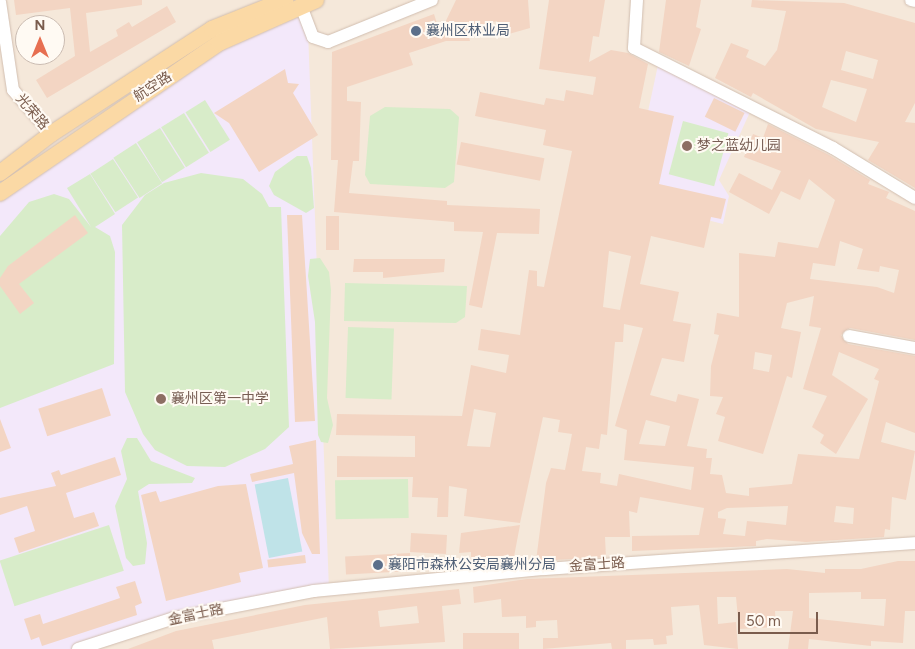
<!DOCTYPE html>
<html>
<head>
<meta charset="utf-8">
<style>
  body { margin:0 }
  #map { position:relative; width:915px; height:649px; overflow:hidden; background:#fdf6ec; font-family:Figtree,"Noto Sans SC",sans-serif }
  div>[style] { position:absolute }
  .residential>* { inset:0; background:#f5e8da }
  .education>* { inset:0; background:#f3e8fa }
  .green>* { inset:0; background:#d8ecc9; transform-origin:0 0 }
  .water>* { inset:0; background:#bfe3e8; transform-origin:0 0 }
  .building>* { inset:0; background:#f3d5c3; transform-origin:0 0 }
  .roads { filter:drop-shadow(0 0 1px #d1beb0) drop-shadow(0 0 1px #d1beb0) }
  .minor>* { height:12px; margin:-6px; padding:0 6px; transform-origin:6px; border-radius:6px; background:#fff }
  .major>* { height:16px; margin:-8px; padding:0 8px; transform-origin:8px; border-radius:8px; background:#fbd9a5 }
  .dots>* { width:14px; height:14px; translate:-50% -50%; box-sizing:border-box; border:2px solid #fffaf3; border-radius:50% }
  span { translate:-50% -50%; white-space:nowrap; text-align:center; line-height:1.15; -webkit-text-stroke:4px #fffaf3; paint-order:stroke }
  .service-label { font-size:14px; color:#4e5e75 }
  .left { translate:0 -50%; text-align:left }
  .street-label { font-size:14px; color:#7a5c4d }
  .education-label { font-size:14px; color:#785e54 }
  .north { position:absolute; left:15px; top:15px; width:50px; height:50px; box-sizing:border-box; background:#fffaf3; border:1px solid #cabbb1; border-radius:50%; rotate:0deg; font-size:14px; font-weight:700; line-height:20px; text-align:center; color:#7a5c4d }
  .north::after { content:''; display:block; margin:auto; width:18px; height:22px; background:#e76f51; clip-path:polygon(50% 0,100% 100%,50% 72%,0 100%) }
  .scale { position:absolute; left:738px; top:612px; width:80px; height:22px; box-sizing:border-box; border:2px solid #7a5c4d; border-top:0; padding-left:6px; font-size:15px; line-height:18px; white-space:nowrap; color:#7a5c4d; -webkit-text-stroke:4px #fffaf3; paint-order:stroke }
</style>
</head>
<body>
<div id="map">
  <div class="residential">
    <i style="clip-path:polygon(evenodd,0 0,915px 0,915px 649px,0 649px,0 0,25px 25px,55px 25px,55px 55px,25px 55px,25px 25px)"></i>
  </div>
  <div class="education">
    <i style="clip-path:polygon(307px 4px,329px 590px,174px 618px,78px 649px,0 649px,0 193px,219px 43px)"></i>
    <i style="clip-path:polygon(658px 65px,750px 112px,719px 180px,729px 196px,723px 224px,629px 200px)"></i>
  </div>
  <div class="green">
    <i style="left:205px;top:100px;width:47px;height:23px;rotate:58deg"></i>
    <i style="clip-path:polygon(385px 107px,450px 109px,459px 117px,454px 182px,445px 188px,370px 184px,365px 175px,370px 116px)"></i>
    <i style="left:184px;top:113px;width:47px;height:27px;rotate:58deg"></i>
    <i style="left:683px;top:121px;width:47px;height:55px;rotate:15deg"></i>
    <i style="left:160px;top:128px;width:47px;height:27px;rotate:58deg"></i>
    <i style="left:136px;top:143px;width:48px;height:27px;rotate:57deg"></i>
    <i style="clip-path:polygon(297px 156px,307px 156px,311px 168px,314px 208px,306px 213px,274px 195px,269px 186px,275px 172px)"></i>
    <i style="left:113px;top:159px;width:46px;height:27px;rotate:57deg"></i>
    <i style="clip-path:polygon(201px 173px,243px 179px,262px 194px,269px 207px,281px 207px,289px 427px,265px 449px,225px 467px,187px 466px,155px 450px,143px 434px,125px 392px,122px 225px,145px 195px,164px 183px)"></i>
    <i style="clip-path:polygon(90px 174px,115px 214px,95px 227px,110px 236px,115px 252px,114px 364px,0 408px,0 236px,29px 202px,54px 194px,69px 199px,91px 227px,67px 188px)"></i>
    <i style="clip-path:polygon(320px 258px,329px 272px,331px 290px,327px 398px,333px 425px,328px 443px,321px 442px,318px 435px,315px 322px,308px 276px,310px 259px)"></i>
    <i style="clip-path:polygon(345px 283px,467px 286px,465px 317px,456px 323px,344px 321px)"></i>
    <i style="left:348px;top:327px;width:46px;height:71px;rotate:2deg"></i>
    <i style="clip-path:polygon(127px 438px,137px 438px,151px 461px,195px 478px,192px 483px,149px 484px,138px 491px,147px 543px,145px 564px,133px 566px,126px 558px,115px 506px,127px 479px,121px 451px)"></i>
    <i style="left:408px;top:479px;width:39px;height:73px;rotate:89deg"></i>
    <i style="left:109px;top:525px;width:48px;height:115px;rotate:72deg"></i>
  </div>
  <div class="water">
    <i style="left:288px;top:478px;width:75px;height:34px;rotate:79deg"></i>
  </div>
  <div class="building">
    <i style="clip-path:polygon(14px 0,142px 0,142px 5px,86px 13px,90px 52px,118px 36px,116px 30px,129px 22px,132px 27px,167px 6px,176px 22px,47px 98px,36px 80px,75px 56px,70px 8px,16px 15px)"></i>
    <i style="clip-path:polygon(456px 0,528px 0,530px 28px,502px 36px,497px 21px,467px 30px,470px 41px,446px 41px,409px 53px,413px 65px,347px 87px,347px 101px,361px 102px,359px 161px,353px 161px,349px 193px,447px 201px,447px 205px,540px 209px,539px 234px,497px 233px,482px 308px,469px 305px,483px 232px,454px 231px,454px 222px,334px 212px,338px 160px,331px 160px,332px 52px,434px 14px,440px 33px)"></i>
    <i style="clip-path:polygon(evenodd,549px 0,605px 0,599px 37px,593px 36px,589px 62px,611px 50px,628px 53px,648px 64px,639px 108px,674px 116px,659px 184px,726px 199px,721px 219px,711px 217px,704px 248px,651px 236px,640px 284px,679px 292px,673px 321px,691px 324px,684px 362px,662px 358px,650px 395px,676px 402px,678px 394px,699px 399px,687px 446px,707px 449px,706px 458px,712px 458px,710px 474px,722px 475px,726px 493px,749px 496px,749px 488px,792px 484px,798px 454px,859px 459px,879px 381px,874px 379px,879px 369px,839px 352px,832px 375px,868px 399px,836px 454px,820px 443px,824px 435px,812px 427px,827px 396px,803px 389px,821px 328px,809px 326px,814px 296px,787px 303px,781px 328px,801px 332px,792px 378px,787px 376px,763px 454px,718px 441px,725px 417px,716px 414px,723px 397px,710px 396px,711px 366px,719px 335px,714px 334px,717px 313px,739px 317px,739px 253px,775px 257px,778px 242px,818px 248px,835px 200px,809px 179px,800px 200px,781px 191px,769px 214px,729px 192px,739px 173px,772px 190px,781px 171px,744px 157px,753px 134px,763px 138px,768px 124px,829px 155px,870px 180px,868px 184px,889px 192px,886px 198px,915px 211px,915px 340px,850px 328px,841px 335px,848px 344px,915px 356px,915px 433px,886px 422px,881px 442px,915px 451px,906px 500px,892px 497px,890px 530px,885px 529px,884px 537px,806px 542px,767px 539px,756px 541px,756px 546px,632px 551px,632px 536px,699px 535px,704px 508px,640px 497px,637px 513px,629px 511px,630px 537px,605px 537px,606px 557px,536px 561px,546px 483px,551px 468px,565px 470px,572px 434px,558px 432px,560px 420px,543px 417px,520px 523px,464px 516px,467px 489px,449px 486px,448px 517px,437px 517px,438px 498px,412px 497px,413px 477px,337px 477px,337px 456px,415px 457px,415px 436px,336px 435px,337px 414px,462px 416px,471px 365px,506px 373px,509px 355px,478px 350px,481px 329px,520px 335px,529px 270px,537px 271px,537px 286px,544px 287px,572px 151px,543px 145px,546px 130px,475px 116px,480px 92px,544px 105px,546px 98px,564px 101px,566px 90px,593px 95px,596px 77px,539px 69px,549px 0,840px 241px,863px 249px,857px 269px,879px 272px,880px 266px,899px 270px,894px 293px,877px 287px,810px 279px,813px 263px,835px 266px,840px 241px,549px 0,609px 251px,631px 256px,620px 310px,603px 307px,609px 251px,549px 0,624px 324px,643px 328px,615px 426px,627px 430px,624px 460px,694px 467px,691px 490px,619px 474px,617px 486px,600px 483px,601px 473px,582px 471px,586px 447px,599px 449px,601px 434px,607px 435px,615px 342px,623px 342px,624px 324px,549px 0,755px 352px,772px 355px,769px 372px,753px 369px,755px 352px,549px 0,474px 409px,496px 413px,490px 447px,467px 446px,474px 409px,549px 0,646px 420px,670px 426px,665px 446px,639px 444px,646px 420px,549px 0,788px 506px,786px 525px,747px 521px,745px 536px,723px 534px,726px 519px,718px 518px,718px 512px,727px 508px,788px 506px,549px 0,836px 506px,854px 508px,853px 524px,834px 522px,836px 506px)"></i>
    <i style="clip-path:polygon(666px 0,701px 0,696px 27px,701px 29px,689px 66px,659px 52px)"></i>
    <i style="clip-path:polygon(evenodd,752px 0,844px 3px,915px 23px,915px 103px,905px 122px,915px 123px,915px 188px,868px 160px,879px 142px,816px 129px,753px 93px,751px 97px,715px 78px,731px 43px,749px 50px,746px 57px,765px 66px,777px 50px,786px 11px,751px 7px,752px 0,846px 51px,878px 60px,873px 79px,841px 70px,846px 51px,752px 0,831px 80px,867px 89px,856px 122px,822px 107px,831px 80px)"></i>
    <i style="clip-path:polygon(285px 69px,288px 83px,299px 84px,293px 93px,318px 135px,259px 172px,229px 123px,214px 113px)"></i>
    <i style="left:714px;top:98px;width:34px;height:21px;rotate:26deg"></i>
    <i style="left:461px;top:142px;width:85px;height:23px;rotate:11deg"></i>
    <i style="clip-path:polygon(75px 215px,88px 233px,19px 284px,34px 303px,20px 314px,0 286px,0 278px,8px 266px)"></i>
    <i style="clip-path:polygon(287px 215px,302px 215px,315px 421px,295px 422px)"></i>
    <i style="left:326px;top:216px;width:13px;height:34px"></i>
    <i style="clip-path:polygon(354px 259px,445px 259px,444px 272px,383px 278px,383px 272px,353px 272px)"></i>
    <i style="left:102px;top:388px;width:29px;height:67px;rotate:72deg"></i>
    <i style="clip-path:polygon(0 419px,11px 448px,0 452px)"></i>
    <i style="clip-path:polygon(316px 440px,320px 554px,312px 554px,302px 533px,294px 473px,252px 482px,250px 474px,293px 464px,289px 446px)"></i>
    <i style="clip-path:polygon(115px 457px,121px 475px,66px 493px,74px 518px,94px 512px,99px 526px,19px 553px,14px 538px,35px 531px,27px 506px,0 515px,0 498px,56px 486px,51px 473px,59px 470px,61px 475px)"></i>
    <i style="clip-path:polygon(246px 484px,263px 568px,239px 573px,241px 582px,166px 601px,141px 495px,156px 491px,160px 502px,218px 486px)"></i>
    <i style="clip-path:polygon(520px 525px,513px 562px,471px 566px,471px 552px,459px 553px,461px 533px)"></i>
    <i style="left:447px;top:535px;width:19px;height:36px;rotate:93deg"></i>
    <i style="left:410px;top:553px;width:18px;height:65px;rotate:87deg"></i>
    <i style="left:305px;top:555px;width:8px;height:38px;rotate:83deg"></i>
    <i style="clip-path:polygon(evenodd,898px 561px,915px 561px,915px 611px,905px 611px,903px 643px,871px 641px,871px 646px,809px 639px,808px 649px,788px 649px,793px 611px,775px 611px,776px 627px,739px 629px,736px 597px,717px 597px,718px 624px,736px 622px,738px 649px,704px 645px,699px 605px,671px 607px,673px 635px,666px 636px,667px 644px,654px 645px,653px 639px,626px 640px,626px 649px,612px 649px,611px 643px,543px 649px,543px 638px,558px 638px,557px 620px,536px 621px,536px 627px,526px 628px,526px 616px,502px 617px,501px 599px,474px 603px,473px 587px,527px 579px,787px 569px,825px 573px,825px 569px,861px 569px,898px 561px,861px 592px,861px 599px,886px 599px,884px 626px,809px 618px,809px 593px,861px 592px)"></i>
    <i style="clip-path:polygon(135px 581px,142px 603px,135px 606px,137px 615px,42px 646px,39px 637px,31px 640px,24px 619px,40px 614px,43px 624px,120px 598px,116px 587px)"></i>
    <i style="clip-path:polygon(evenodd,459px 589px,461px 604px,442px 606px,445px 642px,330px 649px,327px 617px,212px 640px,214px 649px,128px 649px,176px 631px,305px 605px,459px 589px,417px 606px,419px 623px,380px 627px,378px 611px,417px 606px)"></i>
    <i style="left:519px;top:633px;width:16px;height:56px;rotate:90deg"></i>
  </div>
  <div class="roads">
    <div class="minor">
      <i style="left:637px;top:0;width:48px;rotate:93.6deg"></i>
      <i style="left:634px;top:48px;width:223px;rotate:26.7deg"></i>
      <i style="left:833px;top:148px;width:96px;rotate:31.4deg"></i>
      <i style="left:911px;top:0;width:4px;rotate:14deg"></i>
      <i style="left:0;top:2px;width:89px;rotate:81.6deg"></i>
      <i style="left:13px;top:90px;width:58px;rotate:49.2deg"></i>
      <i style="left:301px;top:6px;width:33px;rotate:69deg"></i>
      <i style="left:313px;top:37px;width:16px;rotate:18deg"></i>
      <i style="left:328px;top:42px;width:112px;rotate:-22deg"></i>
      <i style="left:849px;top:336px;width:67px;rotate:10.3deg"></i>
      <i style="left:78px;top:649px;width:101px;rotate:-17.9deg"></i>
      <i style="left:174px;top:618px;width:143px;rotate:-10.9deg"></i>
      <i style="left:314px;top:591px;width:231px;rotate:-5.5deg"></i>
      <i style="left:544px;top:569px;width:372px;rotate:-4deg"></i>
    </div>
    <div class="major">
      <i style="left:0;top:173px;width:64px;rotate:-37.4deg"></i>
      <i style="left:51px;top:134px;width:192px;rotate:-33.1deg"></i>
      <i style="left:212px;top:29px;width:79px;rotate:-21.7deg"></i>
      <i style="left:0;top:193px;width:265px;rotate:-34.4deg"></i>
      <i style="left:219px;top:43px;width:106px;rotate:-23.9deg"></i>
    </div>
  </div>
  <div class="dots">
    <i style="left:416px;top:31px;background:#5c6f8a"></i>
    <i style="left:687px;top:146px;background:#8d6e63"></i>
    <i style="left:161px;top:399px;background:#8d6e63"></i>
    <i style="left:378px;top:565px;background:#5c6f8a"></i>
  </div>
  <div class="service-label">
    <span class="left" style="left:426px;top:31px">襄州区林业局</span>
    <span class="left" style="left:388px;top:565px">襄阳市森林公安局襄州分局</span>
  </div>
  <div class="street-label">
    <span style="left:153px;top:87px;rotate:-33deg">航空路</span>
    <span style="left:32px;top:112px;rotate:49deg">光荣路</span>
    <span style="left:597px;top:565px;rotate:-4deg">金富士路</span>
    <span style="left:196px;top:615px;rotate:-12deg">金富士路</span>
  </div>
  <div class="education-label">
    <span class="left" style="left:697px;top:146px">梦之蓝幼儿园</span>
    <span class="left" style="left:171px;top:399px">襄州区第一中学</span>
  </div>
  <div class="north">N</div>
  <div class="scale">50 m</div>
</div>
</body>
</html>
